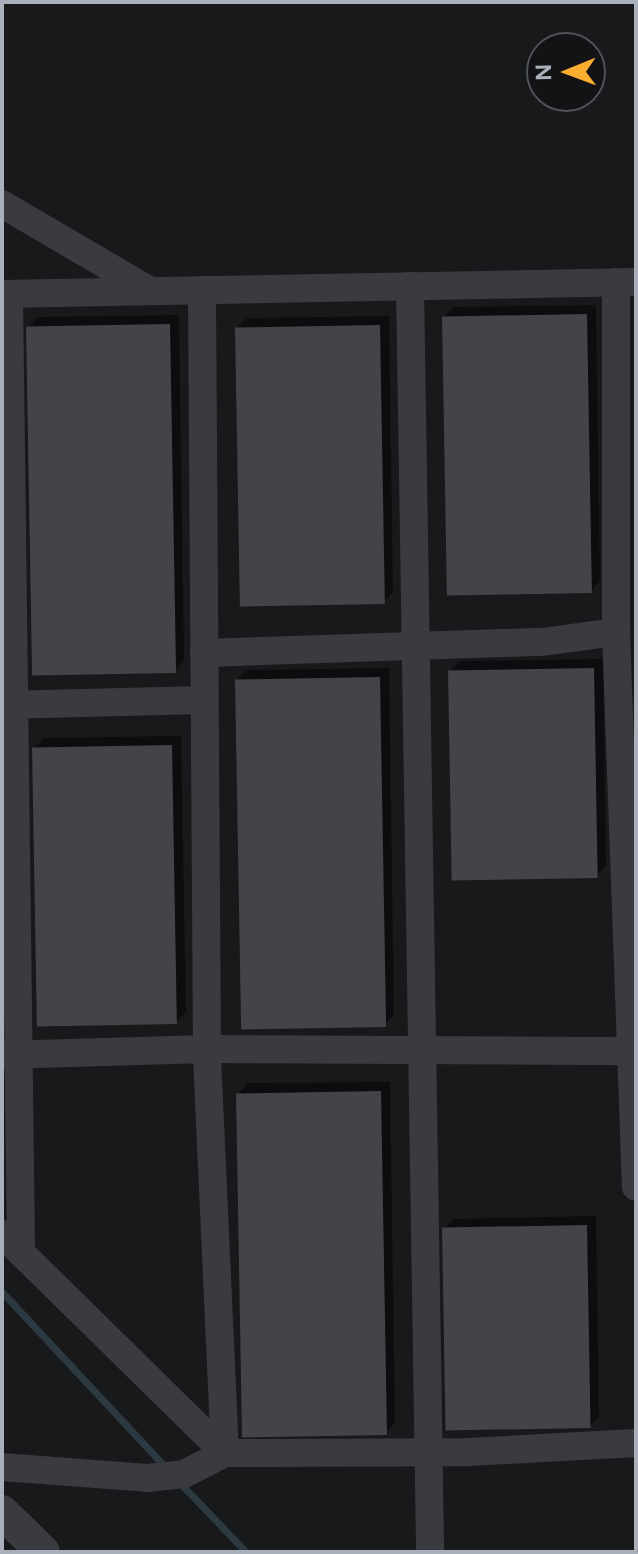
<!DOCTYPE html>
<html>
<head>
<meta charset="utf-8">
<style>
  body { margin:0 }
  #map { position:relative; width:638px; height:1554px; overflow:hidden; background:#18191b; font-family:Figtree,sans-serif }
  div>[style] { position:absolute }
  .shadow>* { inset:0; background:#0007 }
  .stream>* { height:7px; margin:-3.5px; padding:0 3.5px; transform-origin:3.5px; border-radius:3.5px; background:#2d3940 }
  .building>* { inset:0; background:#424448; transform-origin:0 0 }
  .minor>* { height:28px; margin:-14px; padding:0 14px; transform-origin:14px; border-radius:14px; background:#393b40 }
  .tertiary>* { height:34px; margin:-17px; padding:0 17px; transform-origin:17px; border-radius:17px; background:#393b40 }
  span { translate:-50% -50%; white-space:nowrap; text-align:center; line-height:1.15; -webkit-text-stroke:8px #131316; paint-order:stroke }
  .frame { position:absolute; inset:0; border:4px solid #aab0bb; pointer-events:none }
  .north { position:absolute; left:526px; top:32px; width:80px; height:80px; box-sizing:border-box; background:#131316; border:2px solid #4f5258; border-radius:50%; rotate:269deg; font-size:22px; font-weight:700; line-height:32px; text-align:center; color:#aab0bb }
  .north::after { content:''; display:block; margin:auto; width:28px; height:36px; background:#fbae30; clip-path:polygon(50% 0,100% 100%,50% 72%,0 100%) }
</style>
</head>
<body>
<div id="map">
  <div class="shadow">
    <i style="clip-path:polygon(596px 305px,600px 581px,591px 591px,444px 317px,454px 307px)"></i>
    <i style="clip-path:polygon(179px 315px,184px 661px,174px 671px,28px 327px,38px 317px)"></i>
    <i style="clip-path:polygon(389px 316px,393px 592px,383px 602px,237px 328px,247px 318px)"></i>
    <i style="clip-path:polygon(603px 659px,606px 866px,596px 876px,450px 671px,460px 661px)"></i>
    <i style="clip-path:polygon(389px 668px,394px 1015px,384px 1025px,237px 680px,247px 670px)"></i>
    <i style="clip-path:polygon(181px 736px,186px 1012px,176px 1022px,34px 748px,44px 738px)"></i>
    <i style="clip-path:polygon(390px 1082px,395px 1423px,385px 1433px,238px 1093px,248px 1083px)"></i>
    <i style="clip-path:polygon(596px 1216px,599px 1417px,589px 1426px,444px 1228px,454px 1219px)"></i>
  </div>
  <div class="stream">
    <i style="left:2px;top:1292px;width:242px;rotate:47deg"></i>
    <i style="left:181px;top:1484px;width:94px;rotate:46.3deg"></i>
  </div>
  <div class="building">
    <i style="left:587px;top:314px;width:279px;height:145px;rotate:89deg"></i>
    <i style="left:170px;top:324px;width:349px;height:144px;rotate:89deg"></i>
    <i style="left:380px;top:325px;width:279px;height:145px;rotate:89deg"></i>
    <i style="left:594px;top:668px;width:210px;height:146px;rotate:89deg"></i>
    <i style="left:380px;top:677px;width:350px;height:145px;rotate:89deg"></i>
    <i style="left:172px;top:745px;width:279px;height:140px;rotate:89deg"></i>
    <i style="left:381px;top:1091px;width:344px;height:145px;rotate:89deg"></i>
    <i style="left:587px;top:1225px;width:203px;height:145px;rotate:89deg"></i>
  </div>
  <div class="minor">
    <i style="left:2px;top:204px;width:172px;rotate:30.4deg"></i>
    <i style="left:616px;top:282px;width:350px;rotate:90deg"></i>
    <i style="left:616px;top:632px;width:555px;rotate:87.94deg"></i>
    <i style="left:410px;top:286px;width:1266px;rotate:89.09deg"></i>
    <i style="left:2px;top:294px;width:634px;rotate:-1.08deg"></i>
    <i style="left:9px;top:294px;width:958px;rotate:89.28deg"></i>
    <i style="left:204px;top:653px;width:338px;rotate:-1.9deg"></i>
    <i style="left:542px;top:642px;width:75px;rotate:-7.7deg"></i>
    <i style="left:2px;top:705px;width:200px;rotate:-1.4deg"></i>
    <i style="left:2px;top:1055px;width:205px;rotate:-1.7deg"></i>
    <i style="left:207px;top:1049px;width:429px;rotate:0.3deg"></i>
    <i style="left:2px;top:1234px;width:313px;rotate:44.5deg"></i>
    <i style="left:225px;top:1453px;width:404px;rotate:-92.6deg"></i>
    <i style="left:207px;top:1049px;width:759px;rotate:-90.38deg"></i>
    <i style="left:2px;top:1467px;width:145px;rotate:4.3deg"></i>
    <i style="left:147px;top:1478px;width:37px;rotate:-6deg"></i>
    <i style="left:184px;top:1474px;width:46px;rotate:-27.1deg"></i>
    <i style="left:225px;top:1453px;width:244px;rotate:-0.2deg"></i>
    <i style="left:469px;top:1452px;width:167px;rotate:-3.1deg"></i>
  </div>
  <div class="tertiary">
    <i style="left:2px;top:1512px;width:57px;rotate:44.3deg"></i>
  </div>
  <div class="frame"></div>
  <div class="north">N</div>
</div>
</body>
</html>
